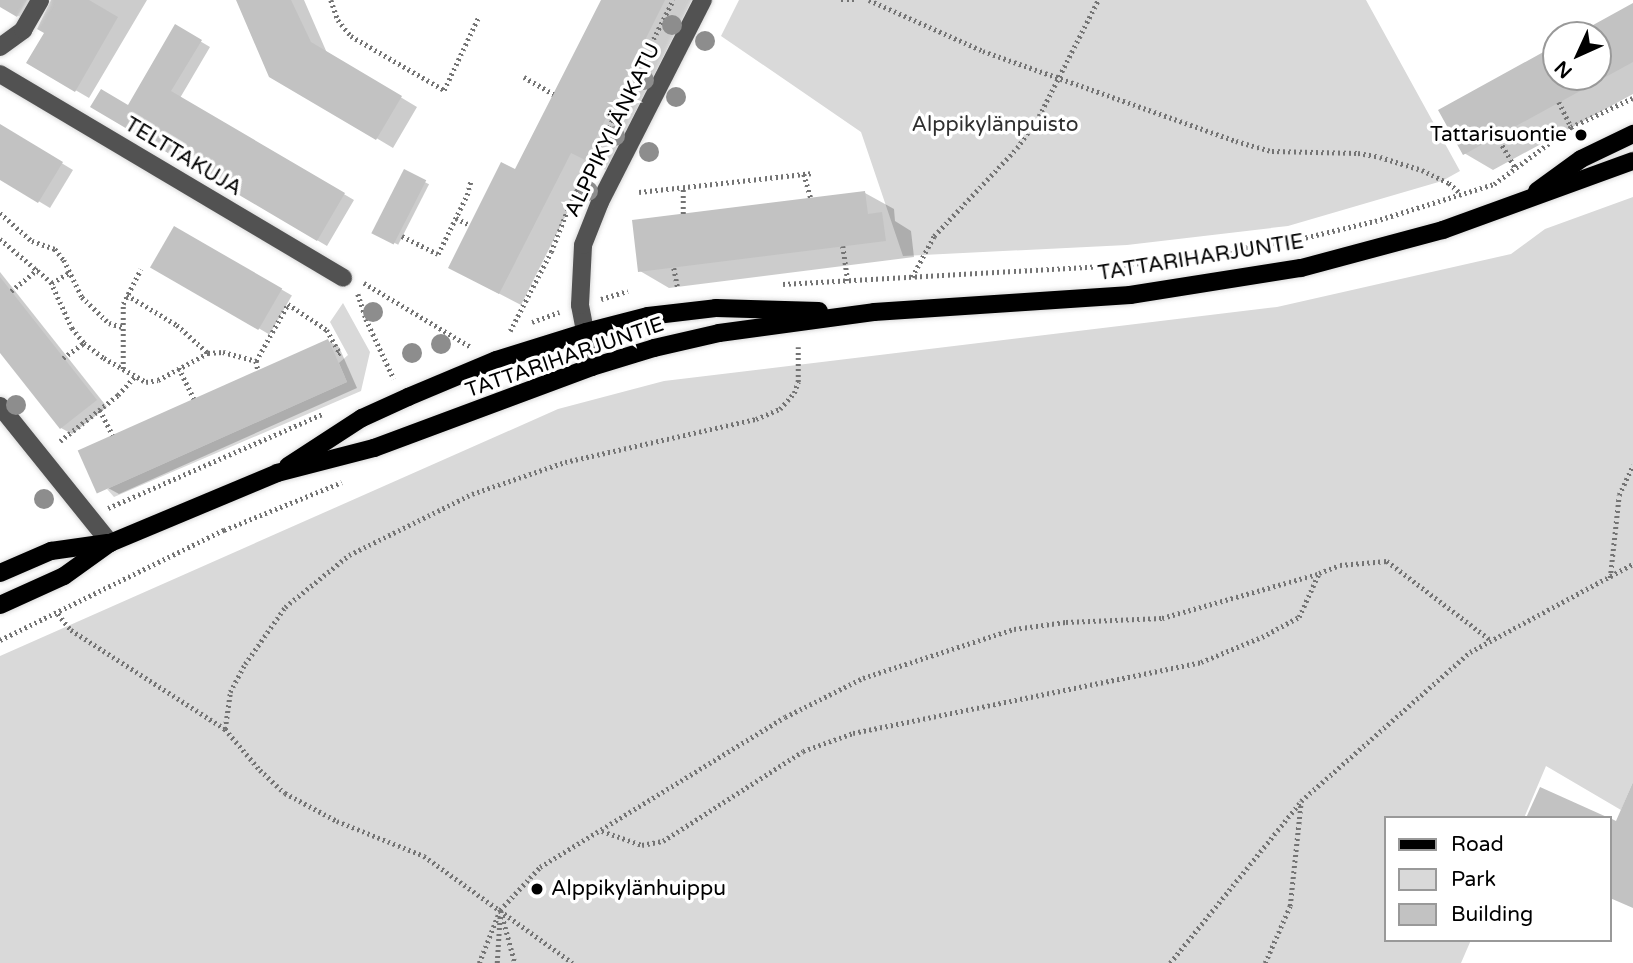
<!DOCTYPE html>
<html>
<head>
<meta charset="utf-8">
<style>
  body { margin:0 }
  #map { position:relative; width:1633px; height:963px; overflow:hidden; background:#fff; font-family:"Varela Round",sans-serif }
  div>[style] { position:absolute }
  .green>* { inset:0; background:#d9d9d9 }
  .shadow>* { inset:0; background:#0003; transform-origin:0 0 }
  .building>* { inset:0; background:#c2c2c2; transform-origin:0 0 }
  .path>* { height:4.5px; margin-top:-2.25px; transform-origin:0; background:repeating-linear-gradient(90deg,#747474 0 2px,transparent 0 5.5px) }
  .roads { filter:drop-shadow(0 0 2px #dbdbdb) drop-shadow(0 0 2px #dbdbdb) }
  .minor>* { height:18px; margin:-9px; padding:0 9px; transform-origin:9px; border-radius:9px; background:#525252 }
  .major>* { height:18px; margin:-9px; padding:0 9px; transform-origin:9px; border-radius:9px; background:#000 }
  .trees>* { width:20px; height:20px; margin:-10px; border-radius:50%; background:#8d8d8d }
  .dots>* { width:19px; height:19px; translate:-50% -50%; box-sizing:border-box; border:4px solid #fff; border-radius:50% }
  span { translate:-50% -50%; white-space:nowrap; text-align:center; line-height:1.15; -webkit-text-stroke:7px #fff; paint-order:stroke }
  .park-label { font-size:21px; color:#303030 }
  .street-label { font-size:21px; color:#000 }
  .poi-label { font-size:21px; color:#000 }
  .right { translate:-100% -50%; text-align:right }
  .left { translate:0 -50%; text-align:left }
  .legend { position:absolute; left:1384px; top:816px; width:228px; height:126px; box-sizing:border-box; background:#fff; border:2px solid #999; margin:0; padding:9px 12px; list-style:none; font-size:21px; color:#000 }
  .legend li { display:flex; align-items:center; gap:14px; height:35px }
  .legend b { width:35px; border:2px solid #999 }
  .north { position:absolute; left:1542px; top:21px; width:70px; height:70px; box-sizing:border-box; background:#fff; border:2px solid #999; border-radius:50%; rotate:225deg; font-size:19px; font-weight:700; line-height:28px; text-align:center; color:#000 }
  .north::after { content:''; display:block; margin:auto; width:24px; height:32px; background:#000; clip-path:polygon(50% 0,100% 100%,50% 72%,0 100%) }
</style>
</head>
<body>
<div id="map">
  <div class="green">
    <i style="clip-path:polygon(739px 0,1366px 0,1460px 171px,1442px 181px,1288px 226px,1127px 245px,903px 256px,861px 132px,721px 36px)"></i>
    <i style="clip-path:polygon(1633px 197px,1633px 782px,1621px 810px,1546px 766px,1524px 818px,1386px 818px,1386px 940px,1471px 940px,1461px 963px,0 963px,0 656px,558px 409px,664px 381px,1277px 307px,1511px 254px,1545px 229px)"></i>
    <i style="clip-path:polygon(343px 303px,370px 352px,361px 391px,114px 497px,107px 489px,347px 382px,339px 363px,348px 355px,330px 322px)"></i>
  </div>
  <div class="shadow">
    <i style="clip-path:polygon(0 0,46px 0,32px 24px,0 5px)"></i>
    <i style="clip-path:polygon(53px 0,147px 0,89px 98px,29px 63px,46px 33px)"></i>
    <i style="clip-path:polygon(238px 0,304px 0,327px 53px,417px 107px,393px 148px,271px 75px)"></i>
    <i style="clip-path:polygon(603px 0,692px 0,606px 170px,592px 163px,521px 305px,471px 279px)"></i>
    <i style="clip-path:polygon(1633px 5px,1633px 94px,1493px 170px,1464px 153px,1556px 47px,1556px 77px,1598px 77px,1598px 35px,1578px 35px)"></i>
    <i style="clip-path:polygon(176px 27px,210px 47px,180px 98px,354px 200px,327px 246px,92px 107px,129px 107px)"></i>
    <i style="clip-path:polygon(0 126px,73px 170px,50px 208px,0 178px)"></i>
    <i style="left:405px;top:172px;width:27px;height:68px;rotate:27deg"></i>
    <i style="clip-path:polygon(865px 193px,894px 209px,895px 221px,911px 231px,914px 257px,669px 288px,640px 271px)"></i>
    <i style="left:175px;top:228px;width:135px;height:45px;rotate:30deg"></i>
    <i style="clip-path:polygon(0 272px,107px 407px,72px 434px,61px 428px,0 350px)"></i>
    <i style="clip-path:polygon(328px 341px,339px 347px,357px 388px,119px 494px,108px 488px)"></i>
  </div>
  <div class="building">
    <i style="clip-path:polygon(0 0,27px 0,17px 17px,0 7px)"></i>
    <i style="clip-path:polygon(51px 0,89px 0,118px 17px,75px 92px,26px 63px,44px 33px,37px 29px)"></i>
    <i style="clip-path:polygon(236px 0,291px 0,311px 42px,402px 96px,376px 140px,269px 77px)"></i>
    <i style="clip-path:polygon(601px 0,665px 0,585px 160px,571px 153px,499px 294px,448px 268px,501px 162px,515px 169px)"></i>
    <i style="clip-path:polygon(1633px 3px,1633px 62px,1463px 155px,1438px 110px,1556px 45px,1556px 77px,1598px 77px,1598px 35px,1575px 35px)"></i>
    <i style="clip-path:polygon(175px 24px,202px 40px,171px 91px,345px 193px,317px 241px,90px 107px,101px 89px,128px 105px)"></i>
    <i style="clip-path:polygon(0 124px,63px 162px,38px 203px,0 180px)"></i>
    <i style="left:404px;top:169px;width:25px;height:72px;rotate:27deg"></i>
    <i style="clip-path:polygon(865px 191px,868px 214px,882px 212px,886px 241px,638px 272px,632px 220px)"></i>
    <i style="left:174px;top:226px;width:125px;height:48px;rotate:30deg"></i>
    <i style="clip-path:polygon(0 277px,97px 400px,60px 429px,0 353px)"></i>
    <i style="left:328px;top:339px;width:47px;height:274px;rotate:66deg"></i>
    <i style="clip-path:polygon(1633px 782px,1633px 908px,1610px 898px,1610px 818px,1616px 821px)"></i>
    <i style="clip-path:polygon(1540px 787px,1609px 818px,1526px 818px)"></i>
  </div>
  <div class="path">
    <i style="left:331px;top:0;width:21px;rotate:71deg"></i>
    <i style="left:338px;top:20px;width:21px;rotate:51deg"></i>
    <i style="left:351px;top:36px;width:108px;rotate:30.1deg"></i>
    <i style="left:444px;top:90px;width:80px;rotate:-64.7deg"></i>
    <i style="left:841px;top:0;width:13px"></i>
    <i style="left:869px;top:0;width:125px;rotate:24.1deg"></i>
    <i style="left:983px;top:51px;width:269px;rotate:19.6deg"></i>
    <i style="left:1236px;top:141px;width:37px;rotate:16deg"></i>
    <i style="left:1272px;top:151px;width:86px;rotate:1.3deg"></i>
    <i style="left:1358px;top:153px;width:22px;rotate:10deg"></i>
    <i style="left:1380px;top:157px;width:44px;rotate:17.2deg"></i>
    <i style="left:1422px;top:170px;width:30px;rotate:26deg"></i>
    <i style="left:1449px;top:183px;width:15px;rotate:42deg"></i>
    <i style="left:524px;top:77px;width:34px;rotate:30deg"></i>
    <i style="left:1559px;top:102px;width:28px;rotate:64deg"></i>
    <i style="left:1497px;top:136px;width:38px;rotate:60deg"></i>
    <i style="left:804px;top:174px;width:25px;rotate:74deg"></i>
    <i style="left:639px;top:192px;width:175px;rotate:-6.2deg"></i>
    <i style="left:0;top:213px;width:43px;rotate:41.2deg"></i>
    <i style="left:32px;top:241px;width:24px;rotate:19deg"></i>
    <i style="left:55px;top:249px;width:14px;rotate:51deg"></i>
    <i style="left:64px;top:260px;width:41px;rotate:64.1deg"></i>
    <i style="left:82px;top:297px;width:37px;rotate:44deg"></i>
    <i style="left:109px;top:323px;width:14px;rotate:17deg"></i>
    <i style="left:683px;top:214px;width:27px;rotate:-90deg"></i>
    <i style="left:456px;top:218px;width:16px;rotate:27deg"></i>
    <i style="left:402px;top:236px;width:40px;rotate:26.6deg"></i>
    <i style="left:438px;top:254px;width:66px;rotate:-63.8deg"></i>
    <i style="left:467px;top:195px;width:16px;rotate:-75deg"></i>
    <i style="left:0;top:239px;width:67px;rotate:40.1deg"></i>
    <i style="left:51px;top:282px;width:51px;rotate:65.5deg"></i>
    <i style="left:72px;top:328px;width:19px;rotate:51deg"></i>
    <i style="left:84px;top:343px;width:25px;rotate:37deg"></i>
    <i style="left:104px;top:358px;width:48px;rotate:29.7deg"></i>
    <i style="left:146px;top:382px;width:12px;rotate:-9deg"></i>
    <i style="left:158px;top:380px;width:57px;rotate:-28.4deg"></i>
    <i style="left:208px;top:353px;width:15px;rotate:-4deg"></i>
    <i style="left:223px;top:352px;width:34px;rotate:15deg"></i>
    <i style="left:256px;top:361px;width:65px;rotate:-60.7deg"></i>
    <i style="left:288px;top:304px;width:47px;rotate:33.7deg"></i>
    <i style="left:327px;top:330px;width:26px;rotate:61deg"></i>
    <i style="left:340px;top:353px;width:5px;rotate:143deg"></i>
    <i style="left:843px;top:246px;width:35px;rotate:82deg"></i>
    <i style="left:674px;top:268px;width:21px;rotate:79deg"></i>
    <i style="left:912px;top:277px;width:47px;rotate:-61.8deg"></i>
    <i style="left:934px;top:236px;width:121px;rotate:-46.7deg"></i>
    <i style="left:1017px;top:148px;width:39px;rotate:-55deg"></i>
    <i style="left:1039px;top:116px;width:130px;rotate:-63deg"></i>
    <i style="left:52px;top:283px;width:21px;rotate:-31deg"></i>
    <i style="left:364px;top:283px;width:125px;rotate:30.9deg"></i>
    <i style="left:783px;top:284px;width:344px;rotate:-3.2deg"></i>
    <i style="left:1126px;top:265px;width:171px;rotate:-8.4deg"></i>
    <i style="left:1295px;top:240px;width:82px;rotate:-13.4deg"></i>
    <i style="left:1375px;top:221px;width:125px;rotate:-17.3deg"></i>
    <i style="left:1494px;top:184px;width:96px;rotate:-36.5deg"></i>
    <i style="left:1571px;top:127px;width:68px;rotate:-25.1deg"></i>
    <i style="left:11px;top:291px;width:35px;rotate:-39deg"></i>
    <i style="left:358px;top:294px;width:26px;rotate:72deg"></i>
    <i style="left:366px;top:319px;width:66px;rotate:65deg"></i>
    <i style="left:127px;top:295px;width:58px;rotate:31deg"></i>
    <i style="left:177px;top:325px;width:42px;rotate:42.1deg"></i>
    <i style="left:601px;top:299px;width:28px;rotate:-17deg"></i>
    <i style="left:532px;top:322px;width:29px;rotate:-20deg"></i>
    <i style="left:510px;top:331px;width:89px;rotate:-62.6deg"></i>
    <i style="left:551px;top:252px;width:49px;rotate:-68.6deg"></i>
    <i style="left:569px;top:206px;width:231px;rotate:-63.2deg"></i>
    <i style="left:63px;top:358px;width:26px;rotate:-36deg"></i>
    <i style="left:256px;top:361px;width:9px;rotate:77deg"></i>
    <i style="left:179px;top:368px;width:34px;rotate:64deg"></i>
    <i style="left:123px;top:369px;width:65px;rotate:-90deg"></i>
    <i style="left:123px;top:304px;width:39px;rotate:-63deg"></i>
    <i style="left:100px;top:410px;width:28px;rotate:63deg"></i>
    <i style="left:60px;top:441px;width:74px;rotate:-38.4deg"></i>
    <i style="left:118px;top:395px;width:24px;rotate:-48deg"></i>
    <i style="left:108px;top:508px;width:234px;rotate:-23.7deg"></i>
    <i style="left:1610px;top:578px;width:83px;rotate:-83.8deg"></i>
    <i style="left:1619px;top:495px;width:33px;rotate:-65deg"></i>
    <i style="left:58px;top:614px;width:21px;rotate:51deg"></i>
    <i style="left:71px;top:630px;width:183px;rotate:32.7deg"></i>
    <i style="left:225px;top:729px;width:54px;rotate:49.5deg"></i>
    <i style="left:260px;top:770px;width:34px;rotate:43deg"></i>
    <i style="left:285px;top:793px;width:59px;rotate:28.3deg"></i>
    <i style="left:337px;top:821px;width:94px;rotate:21.9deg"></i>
    <i style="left:424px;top:856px;width:183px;rotate:35.7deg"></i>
    <i style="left:0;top:640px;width:250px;rotate:-26.2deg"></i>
    <i style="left:224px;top:530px;width:127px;rotate:-22.1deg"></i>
    <i style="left:225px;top:729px;width:37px;rotate:-82deg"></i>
    <i style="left:230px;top:692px;width:32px;rotate:-62deg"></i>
    <i style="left:245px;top:664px;width:70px;rotate:-54.9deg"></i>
    <i style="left:285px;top:607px;width:82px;rotate:-39.1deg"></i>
    <i style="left:349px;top:555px;width:137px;rotate:-26.4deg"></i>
    <i style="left:472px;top:494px;width:98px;rotate:-19deg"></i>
    <i style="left:565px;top:462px;width:196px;rotate:-12.7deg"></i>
    <i style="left:756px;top:419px;width:26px;rotate:-23deg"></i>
    <i style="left:780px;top:409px;width:21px;rotate:-49deg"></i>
    <i style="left:794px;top:393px;width:12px;rotate:-70deg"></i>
    <i style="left:798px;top:382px;width:35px;rotate:-90deg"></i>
    <i style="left:602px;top:831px;width:42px;rotate:19.3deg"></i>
    <i style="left:642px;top:845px;width:21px;rotate:-11deg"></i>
    <i style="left:663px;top:841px;width:166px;rotate:-32.7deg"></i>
    <i style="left:803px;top:751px;width:53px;rotate:-19.8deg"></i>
    <i style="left:853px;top:733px;width:355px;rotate:-11.5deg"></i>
    <i style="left:1201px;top:662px;width:66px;rotate:-22.3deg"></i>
    <i style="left:1262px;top:637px;width:42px;rotate:-28.4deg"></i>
    <i style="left:1299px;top:617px;width:48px;rotate:-65.6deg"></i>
    <i style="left:1319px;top:573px;width:22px;rotate:-21deg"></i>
    <i style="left:1340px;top:565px;width:47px;rotate:-4.9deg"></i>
    <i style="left:1387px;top:561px;width:132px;rotate:37.3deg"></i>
    <i style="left:501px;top:911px;width:54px;rotate:74.9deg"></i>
    <i style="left:479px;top:963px;width:57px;rotate:-68.4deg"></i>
    <i style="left:500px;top:910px;width:59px;rotate:-47.1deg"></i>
    <i style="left:540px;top:867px;width:287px;rotate:-31.5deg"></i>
    <i style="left:785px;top:717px;width:87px;rotate:-26.6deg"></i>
    <i style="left:863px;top:678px;width:159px;rotate:-18deg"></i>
    <i style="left:1014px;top:629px;width:52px;rotate:-7.7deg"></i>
    <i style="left:1066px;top:622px;width:96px;rotate:-2.4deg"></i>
    <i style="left:1162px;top:618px;width:162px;rotate:-15.8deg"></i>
    <i style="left:497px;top:963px;width:48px;rotate:-86.4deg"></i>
    <i style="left:1170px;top:963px;width:208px;rotate:-51deg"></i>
    <i style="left:1301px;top:801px;width:225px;rotate:-41.4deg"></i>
    <i style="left:1470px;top:652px;width:185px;rotate:-28.4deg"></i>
    <i style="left:1265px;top:963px;width:62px;rotate:-66.3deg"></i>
    <i style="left:1290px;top:906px;width:105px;rotate:-84deg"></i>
  </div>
  <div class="roads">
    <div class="minor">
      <i style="left:0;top:47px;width:29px;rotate:-36deg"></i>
      <i style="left:23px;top:30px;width:34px;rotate:-60deg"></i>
      <i style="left:0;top:74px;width:399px;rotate:30.7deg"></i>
      <i style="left:592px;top:367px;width:63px;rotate:-101deg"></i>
      <i style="left:580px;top:305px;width:60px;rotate:-87.1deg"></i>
      <i style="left:583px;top:245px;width:46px;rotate:-68.4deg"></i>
      <i style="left:600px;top:202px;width:227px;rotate:-63deg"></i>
      <i style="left:0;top:406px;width:176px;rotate:51.2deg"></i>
    </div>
    <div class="major">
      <i style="left:1537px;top:191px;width:54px;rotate:-36deg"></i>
      <i style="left:1581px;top:159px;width:58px;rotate:-25.7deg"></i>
      <i style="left:288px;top:466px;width:88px;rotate:-33deg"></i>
      <i style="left:362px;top:418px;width:51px;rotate:-24.5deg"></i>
      <i style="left:408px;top:397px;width:95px;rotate:-22.8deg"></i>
      <i style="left:496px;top:360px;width:94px;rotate:-17.3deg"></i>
      <i style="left:586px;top:332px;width:64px;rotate:-14.5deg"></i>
      <i style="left:648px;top:316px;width:68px;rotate:-6.7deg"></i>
      <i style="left:716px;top:308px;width:103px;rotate:1.7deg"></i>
      <i style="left:0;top:573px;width:56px;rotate:-23.3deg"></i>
      <i style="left:51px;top:551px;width:57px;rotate:-8.1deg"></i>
      <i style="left:0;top:605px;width:70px;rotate:-24.4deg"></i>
      <i style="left:64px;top:576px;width:57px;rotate:-35.7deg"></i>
      <i style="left:110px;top:543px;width:181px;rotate:-22.7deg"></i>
      <i style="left:277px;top:473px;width:100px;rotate:-14.5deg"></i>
      <i style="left:374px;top:448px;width:233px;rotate:-20.4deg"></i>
      <i style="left:592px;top:367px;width:65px;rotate:-17deg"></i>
      <i style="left:654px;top:348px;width:67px;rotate:-13deg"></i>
      <i style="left:719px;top:333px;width:156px;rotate:-7.7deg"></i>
      <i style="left:874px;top:312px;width:257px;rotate:-3.8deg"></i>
      <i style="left:1130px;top:295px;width:173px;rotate:-9deg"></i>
      <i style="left:1301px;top:268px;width:147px;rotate:-15deg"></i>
      <i style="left:1443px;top:230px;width:202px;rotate:-20deg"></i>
    </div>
  </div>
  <div class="trees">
    <i style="left:672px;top:25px"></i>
    <i style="left:705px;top:41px"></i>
    <i style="left:644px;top:80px"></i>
    <i style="left:676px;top:97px"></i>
    <i style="left:615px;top:136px"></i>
    <i style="left:649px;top:152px"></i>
    <i style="left:588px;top:191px"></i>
    <i style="left:373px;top:312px"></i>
    <i style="left:441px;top:344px"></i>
    <i style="left:412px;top:353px"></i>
    <i style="left:16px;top:405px"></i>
    <i style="left:44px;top:499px"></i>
  </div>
  <div class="dots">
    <i style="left:1581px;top:135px;background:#000"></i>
    <i style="left:537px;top:889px;background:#000"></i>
  </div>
  <div class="park-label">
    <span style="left:995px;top:125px">Alppikylänpuisto</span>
  </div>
  <div class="street-label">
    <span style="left:613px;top:130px;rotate:-64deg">ALPPIKYLÄNKATU</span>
    <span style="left:183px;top:157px;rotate:31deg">TELTTAKUJA</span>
    <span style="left:1201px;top:258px;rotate:-9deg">TATTARIHARJUNTIE</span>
    <span style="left:565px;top:358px;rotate:-19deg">TATTARIHARJUNTIE</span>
  </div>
  <div class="poi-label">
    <span class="right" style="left:1567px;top:135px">Tattarisuontie</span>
    <span class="left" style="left:551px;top:889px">Alppikylänhuippu</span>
  </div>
  <ul class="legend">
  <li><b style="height:9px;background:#000"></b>Road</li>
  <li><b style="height:19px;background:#d9d9d9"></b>Park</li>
  <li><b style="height:19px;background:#c2c2c2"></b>Building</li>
  </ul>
  <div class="north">N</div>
</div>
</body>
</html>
